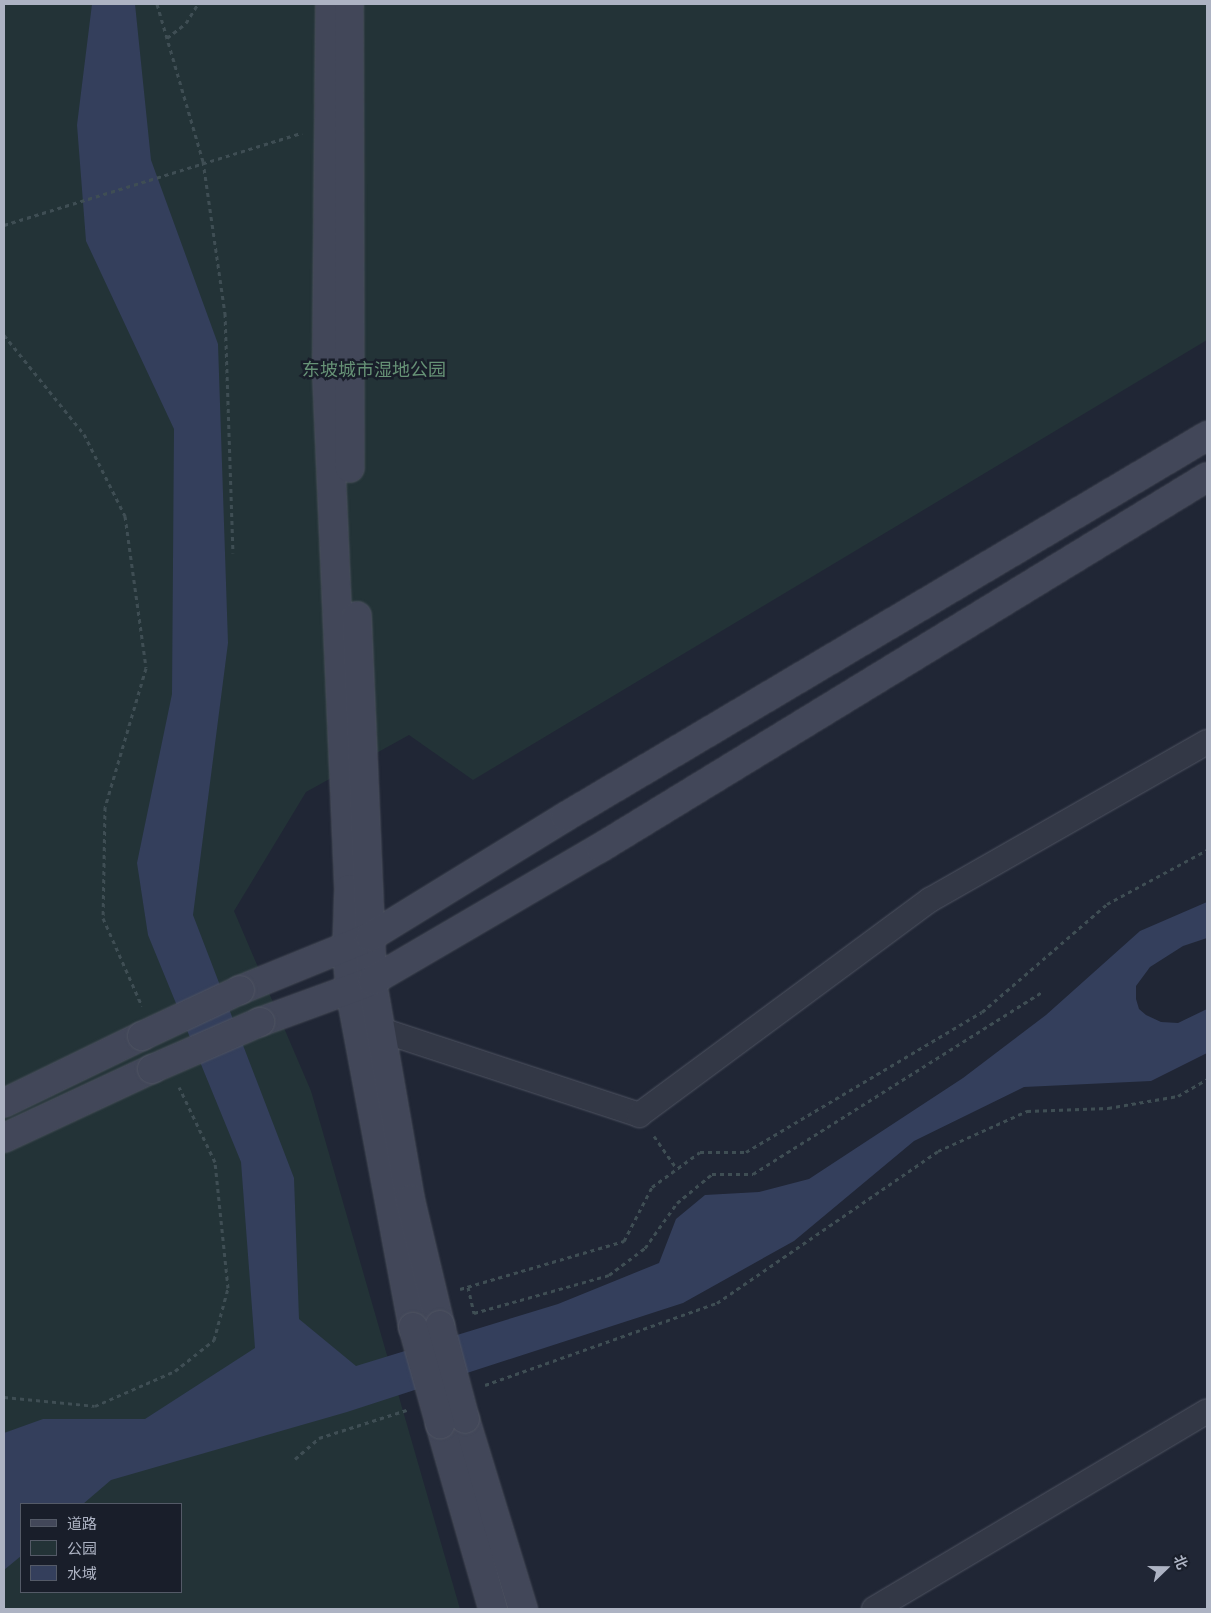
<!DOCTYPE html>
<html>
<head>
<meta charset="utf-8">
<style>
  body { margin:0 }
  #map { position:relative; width:1211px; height:1613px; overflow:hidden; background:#202635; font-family:Karla,"Noto Sans SC",sans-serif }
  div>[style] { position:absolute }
  .green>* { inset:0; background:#233337 }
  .water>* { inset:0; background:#343f5c }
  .path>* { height:3px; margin-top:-1.5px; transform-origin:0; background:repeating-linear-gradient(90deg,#3f4e54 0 4px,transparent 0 8px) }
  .roads { filter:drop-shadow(0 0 1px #4e5361) drop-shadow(0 0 1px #4e5361) }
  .street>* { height:24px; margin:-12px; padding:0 12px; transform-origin:12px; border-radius:12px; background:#333846 }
  .secondary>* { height:28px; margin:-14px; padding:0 14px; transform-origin:14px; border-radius:14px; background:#424759 }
  .bridges { filter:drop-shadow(0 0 1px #4e5361) drop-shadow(0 0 1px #4e5361) }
  .secondary-bridge>* { height:28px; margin:-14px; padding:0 14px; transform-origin:14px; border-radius:14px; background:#424759 }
  span { translate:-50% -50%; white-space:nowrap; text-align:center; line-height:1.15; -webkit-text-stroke:5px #191e2a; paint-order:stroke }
  .park-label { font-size:18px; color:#669276 }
  .frame { position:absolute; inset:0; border:5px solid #adb3c3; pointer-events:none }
  .legend { position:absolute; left:20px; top:1503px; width:162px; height:90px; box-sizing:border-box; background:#191e2a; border:1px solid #545a67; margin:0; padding:6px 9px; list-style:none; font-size:15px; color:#adb3c3 }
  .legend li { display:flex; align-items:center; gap:10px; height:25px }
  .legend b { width:25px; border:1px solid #545a67 }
  .north { position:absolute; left:1141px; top:1543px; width:50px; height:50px; -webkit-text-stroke:4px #191e2a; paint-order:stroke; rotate:68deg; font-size:14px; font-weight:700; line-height:20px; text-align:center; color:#adb3c3 }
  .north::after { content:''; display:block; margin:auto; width:18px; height:22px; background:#adb3c3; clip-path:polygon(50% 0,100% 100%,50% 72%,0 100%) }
</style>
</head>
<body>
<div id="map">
  <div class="green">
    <i style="clip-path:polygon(evenodd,4px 4px,1207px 4px,1207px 340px,473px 780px,409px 735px,306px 792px,234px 911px,311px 1091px,460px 1609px,4px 1609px,4px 4px,21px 1504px,181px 1504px,181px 1592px,21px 1592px,21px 1504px)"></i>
  </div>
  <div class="water">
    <i style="clip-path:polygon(92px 4px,135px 4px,151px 160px,218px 344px,228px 643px,193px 915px,294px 1178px,299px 1319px,356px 1366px,558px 1304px,659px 1263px,676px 1219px,705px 1195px,759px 1192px,809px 1179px,963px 1078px,1046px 1015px,1140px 931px,1207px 902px,1207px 938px,1183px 946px,1150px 967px,1136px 986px,1136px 999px,1139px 1009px,1146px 1015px,1161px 1022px,1178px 1023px,1207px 1009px,1207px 1053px,1151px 1081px,1024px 1087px,914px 1141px,794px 1241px,683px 1303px,347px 1412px,111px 1480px,83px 1504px,21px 1504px,21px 1556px,4px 1570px,4px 1433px,43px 1419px,145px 1419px,255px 1348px,241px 1162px,148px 935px,137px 863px,172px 694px,174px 429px,86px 241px,77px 125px)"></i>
  </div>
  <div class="path">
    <i style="left:157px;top:4px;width:164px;rotate:73.7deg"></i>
    <i style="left:203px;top:161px;width:154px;rotate:81.8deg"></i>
    <i style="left:225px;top:313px;width:240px;rotate:88.1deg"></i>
    <i style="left:167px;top:38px;width:24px;rotate:-38deg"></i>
    <i style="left:186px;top:23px;width:22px;rotate:-58deg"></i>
    <i style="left:4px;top:225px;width:312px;rotate:-17.2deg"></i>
    <i style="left:4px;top:335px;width:127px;rotate:51.1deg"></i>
    <i style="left:84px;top:434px;width:92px;rotate:63.4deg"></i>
    <i style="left:125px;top:516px;width:153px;rotate:82.1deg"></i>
    <i style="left:146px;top:668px;width:145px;rotate:106.4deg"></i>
    <i style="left:105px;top:807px;width:111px;rotate:91deg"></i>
    <i style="left:103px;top:918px;width:96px;rotate:66.1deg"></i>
    <i style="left:654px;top:1136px;width:40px;rotate:55.1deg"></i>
    <i style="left:468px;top:1287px;width:27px;rotate:77deg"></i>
    <i style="left:474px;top:1313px;width:140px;rotate:-15.7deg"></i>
    <i style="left:609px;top:1275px;width:45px;rotate:-36.9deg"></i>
    <i style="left:645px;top:1248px;width:55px;rotate:-54.6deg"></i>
    <i style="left:677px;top:1203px;width:45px;rotate:-39.6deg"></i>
    <i style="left:712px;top:1174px;width:41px"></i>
    <i style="left:753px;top:1174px;width:342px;rotate:-32.2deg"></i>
    <i style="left:460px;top:1289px;width:171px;rotate:-16.3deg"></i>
    <i style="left:624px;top:1241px;width:61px;rotate:-62.6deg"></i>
    <i style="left:652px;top:1187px;width:59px;rotate:-36.1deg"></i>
    <i style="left:700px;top:1152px;width:46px"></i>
    <i style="left:746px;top:1152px;width:274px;rotate:-30.7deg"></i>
    <i style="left:982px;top:1012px;width:165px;rotate:-40.8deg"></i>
    <i style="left:1107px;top:904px;width:114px;rotate:-28.4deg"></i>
    <i style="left:485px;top:1385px;width:246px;rotate:-19.5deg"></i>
    <i style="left:717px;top:1303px;width:268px;rotate:-34.5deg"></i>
    <i style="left:938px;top:1151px;width:98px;rotate:-24.2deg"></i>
    <i style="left:1027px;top:1111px;width:81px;rotate:-2.1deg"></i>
    <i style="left:1108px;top:1108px;width:71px;rotate:-9.7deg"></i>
    <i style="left:1178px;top:1096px;width:34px;rotate:-30deg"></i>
    <i style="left:4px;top:1397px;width:91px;rotate:5.6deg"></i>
    <i style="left:95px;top:1406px;width:87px;rotate:-23.6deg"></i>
    <i style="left:175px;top:1371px;width:50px;rotate:-38.5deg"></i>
    <i style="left:214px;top:1340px;width:54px;rotate:-74.9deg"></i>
    <i style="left:228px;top:1288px;width:127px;rotate:-95.9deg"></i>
    <i style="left:215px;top:1162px;width:83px;rotate:-115.6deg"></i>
    <i style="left:295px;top:1459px;width:32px;rotate:-41deg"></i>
    <i style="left:319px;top:1438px;width:92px;rotate:-17.7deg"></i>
  </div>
  <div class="roads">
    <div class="street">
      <i style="left:381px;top:1030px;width:272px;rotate:18.2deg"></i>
      <i style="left:639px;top:1115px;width:362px;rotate:-36.5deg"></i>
      <i style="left:930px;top:900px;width:319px;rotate:-29.7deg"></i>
      <i style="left:874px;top:1609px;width:387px;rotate:-30.7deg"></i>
    </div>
    <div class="secondary">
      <i style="left:330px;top:4px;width:372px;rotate:90.5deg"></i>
      <i style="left:327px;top:376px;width:513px;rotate:87.54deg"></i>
      <i style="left:349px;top:889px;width:59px;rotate:91.9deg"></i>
      <i style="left:347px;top:948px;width:42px;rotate:85.9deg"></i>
      <i style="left:350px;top:990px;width:343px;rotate:79.4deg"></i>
      <i style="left:349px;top:4px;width:464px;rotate:89.9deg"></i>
      <i style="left:357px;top:616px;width:365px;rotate:87.6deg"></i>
      <i style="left:372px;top:981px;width:221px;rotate:80.1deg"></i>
      <i style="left:410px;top:1199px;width:130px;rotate:76.6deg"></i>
      <i style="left:240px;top:990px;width:140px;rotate:-22.2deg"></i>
      <i style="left:370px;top:937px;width:229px;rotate:-31.6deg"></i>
      <i style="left:565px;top:817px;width:747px;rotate:-30.69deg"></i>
      <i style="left:260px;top:1022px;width:119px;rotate:-20.1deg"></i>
      <i style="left:372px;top:981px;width:264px;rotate:-30.3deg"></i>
      <i style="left:600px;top:848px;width:711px;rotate:-31.43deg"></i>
      <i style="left:4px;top:1103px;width:153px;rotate:-25.9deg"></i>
      <i style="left:4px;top:1138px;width:163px;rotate:-25deg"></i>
      <i style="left:465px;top:1419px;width:199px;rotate:73deg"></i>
      <i style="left:440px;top:1424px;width:192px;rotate:74deg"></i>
    </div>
  </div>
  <div class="bridges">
    <div class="secondary-bridge">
      <i style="left:142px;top:1036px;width:108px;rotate:-25.1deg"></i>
      <i style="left:152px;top:1069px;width:118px;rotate:-23.5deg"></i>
      <i style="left:440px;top:1325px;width:97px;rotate:75.1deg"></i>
      <i style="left:413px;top:1327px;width:101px;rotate:74.4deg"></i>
    </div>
  </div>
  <div class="park-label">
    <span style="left:374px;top:370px">东坡城市湿地公园</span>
  </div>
  <div class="frame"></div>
  <ul class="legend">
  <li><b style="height:6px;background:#424759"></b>道路</li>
  <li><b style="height:14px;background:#233337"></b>公园</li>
  <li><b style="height:14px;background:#343f5c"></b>水域</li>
  </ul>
  <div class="north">北</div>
</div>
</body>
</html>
